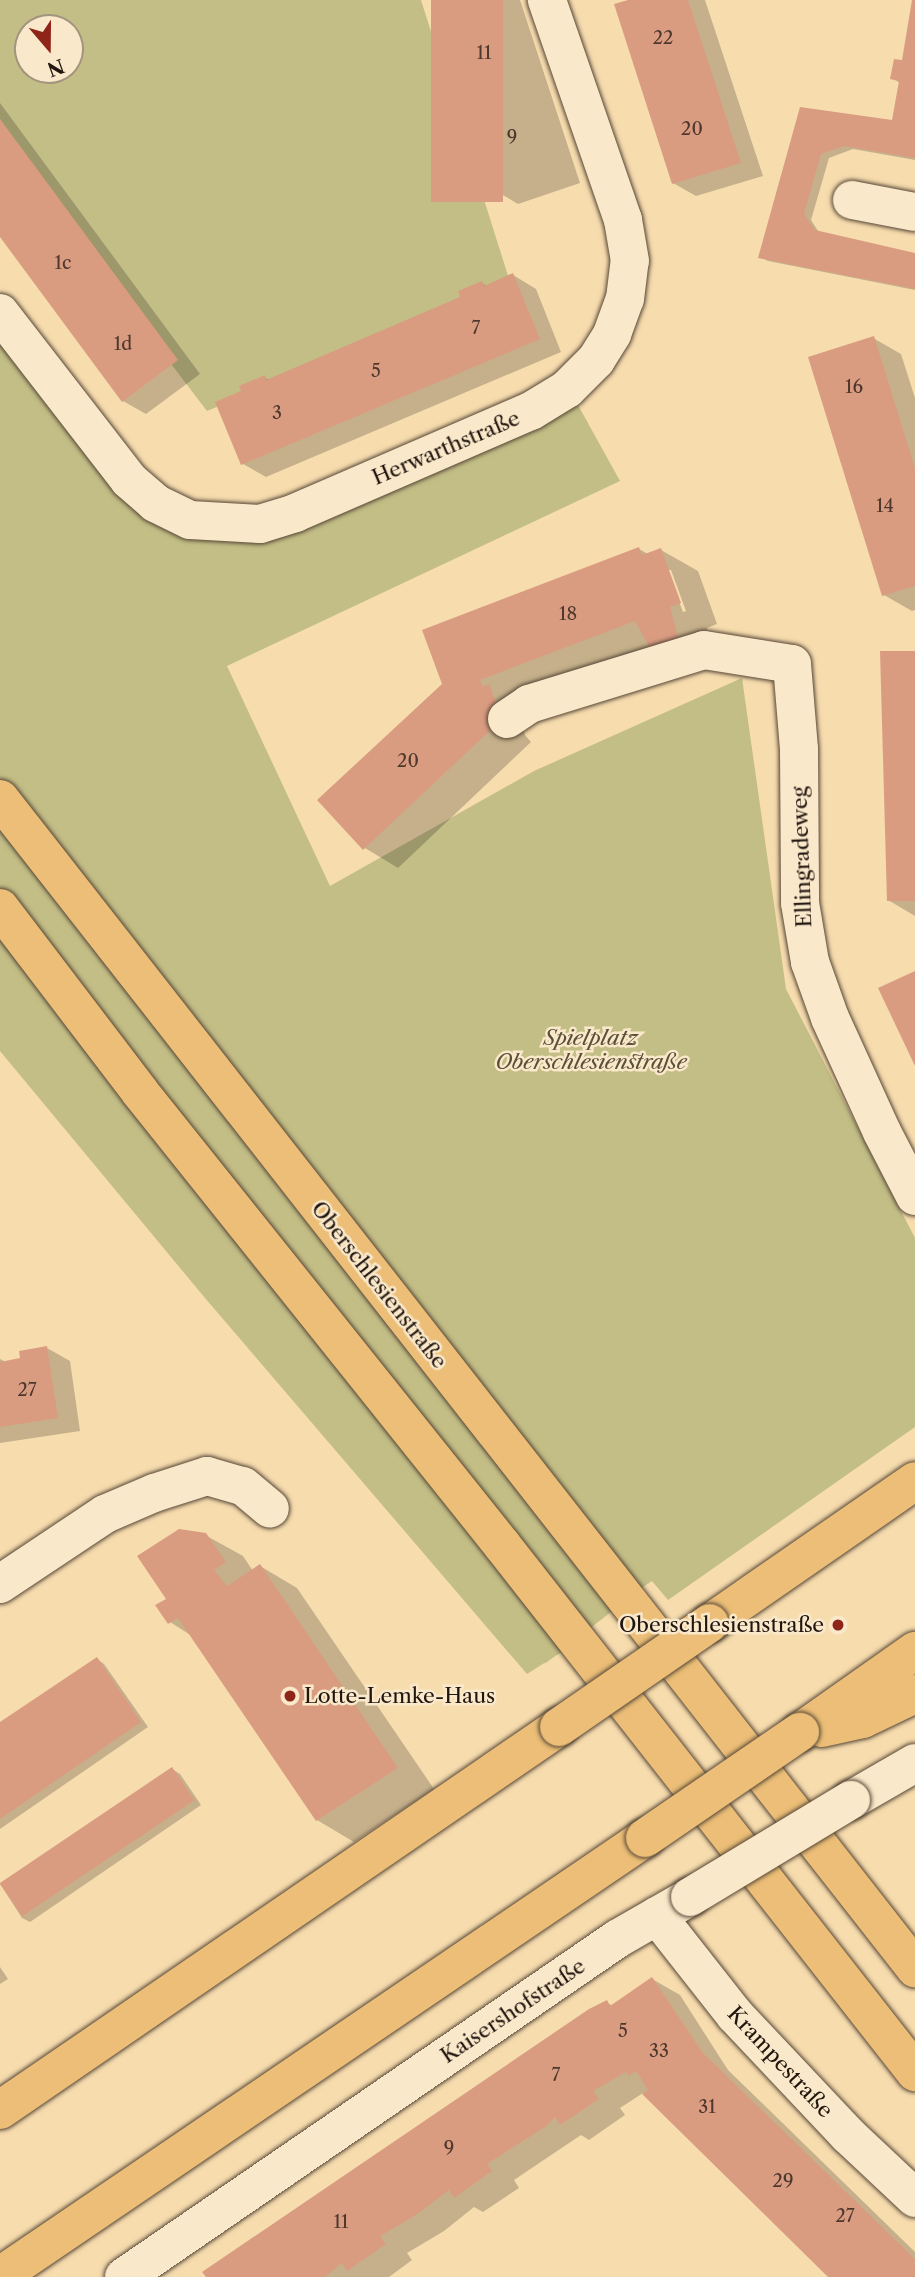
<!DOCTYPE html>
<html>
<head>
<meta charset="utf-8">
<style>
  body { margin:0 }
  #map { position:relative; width:915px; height:2277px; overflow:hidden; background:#f7dcae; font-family:"Libre Caslon Text",serif }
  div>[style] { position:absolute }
  .green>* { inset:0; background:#c3be86; transform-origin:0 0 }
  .shadow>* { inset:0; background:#0003 }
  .building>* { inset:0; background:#da9c81; transform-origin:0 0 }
  .roads { filter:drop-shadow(0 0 2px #564737) drop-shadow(0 0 2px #564737) }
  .minor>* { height:38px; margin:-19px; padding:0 19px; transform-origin:19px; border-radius:19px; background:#fae8ca }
  .major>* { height:38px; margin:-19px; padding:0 19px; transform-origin:19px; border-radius:19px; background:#ecbe77 }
  .highway>* { height:38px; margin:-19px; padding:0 19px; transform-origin:19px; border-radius:19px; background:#ecbe77 }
  .bridges { filter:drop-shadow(0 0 2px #564737) drop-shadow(0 0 2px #564737) }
  .minor-bridge>* { height:38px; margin:-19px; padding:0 19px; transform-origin:19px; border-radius:19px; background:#fae8ca }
  .highway-bridge>* { height:38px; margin:-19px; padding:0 19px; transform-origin:19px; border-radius:19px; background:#ecbe77 }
  .dots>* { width:19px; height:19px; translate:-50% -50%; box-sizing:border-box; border:4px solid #fae8ca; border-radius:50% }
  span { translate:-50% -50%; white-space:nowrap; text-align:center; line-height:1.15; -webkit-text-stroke:5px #fae8ca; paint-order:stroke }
  .number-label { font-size:18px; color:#4e372c }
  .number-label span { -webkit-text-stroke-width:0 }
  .street-label { font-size:21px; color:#20150f }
  .park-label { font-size:21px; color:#595039; font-style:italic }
  .poi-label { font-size:21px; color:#20150f }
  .right { translate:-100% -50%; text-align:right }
  .left { translate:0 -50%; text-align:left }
  .north { position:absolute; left:14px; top:14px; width:70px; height:70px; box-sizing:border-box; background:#fae8ca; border:2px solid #a3947f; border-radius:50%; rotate:160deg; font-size:19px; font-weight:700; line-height:28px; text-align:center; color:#20150f }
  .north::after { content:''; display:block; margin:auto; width:24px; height:32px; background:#8f2418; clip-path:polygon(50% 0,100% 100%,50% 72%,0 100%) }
</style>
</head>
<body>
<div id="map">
  <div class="green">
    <i style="clip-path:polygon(evenodd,0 0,421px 0,510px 282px,207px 411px,0 140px,0 0,28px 28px,70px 28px,70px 70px,28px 70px,28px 28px)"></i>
    <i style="clip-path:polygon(0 312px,97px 444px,219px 527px,573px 396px,620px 481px,227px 666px,330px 886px,534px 771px,742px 678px,786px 989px,915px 1238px,915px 1427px,668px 1600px,652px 1581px,627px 1598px,0 795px)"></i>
    <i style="left:0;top:805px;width:1012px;height:99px;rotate:52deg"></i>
    <i style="clip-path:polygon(0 914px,576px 1643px,527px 1674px,205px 1298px,0 1051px)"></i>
  </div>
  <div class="shadow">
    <i style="clip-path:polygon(433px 0,520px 0,580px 183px,518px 204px,496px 191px)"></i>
    <i style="clip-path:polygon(634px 0,705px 0,763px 176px,696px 196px,673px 183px)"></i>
    <i style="clip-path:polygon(915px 0,915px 160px,853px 149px,829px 158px,811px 220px,820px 234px,915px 255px,915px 290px,768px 261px,760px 257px,802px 109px,894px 122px,900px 83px,892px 78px,903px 62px)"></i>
    <i style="clip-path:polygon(0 103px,200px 374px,146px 414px,123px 401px,0 234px)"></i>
    <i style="clip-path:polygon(513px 275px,536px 289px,561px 352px,266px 477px,243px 464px,243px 392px,264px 377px,270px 381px,462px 298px,482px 283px,488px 287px)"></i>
    <i style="clip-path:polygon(873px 338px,901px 354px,915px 398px,915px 610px,912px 611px,884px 595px)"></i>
    <i style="clip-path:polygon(evenodd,639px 549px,648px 554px,661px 550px,698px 571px,717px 624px,707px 628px,715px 662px,523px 726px,525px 735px,531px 742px,398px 868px,365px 848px,319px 800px,639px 549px,667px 570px,671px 570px,686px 611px,683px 612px,667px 570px)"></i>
    <i style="clip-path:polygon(915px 653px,915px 916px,888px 900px)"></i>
    <i style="clip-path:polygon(47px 1348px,70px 1361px,80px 1431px,0 1443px,0 1359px,6px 1362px,22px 1360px)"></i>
    <i style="clip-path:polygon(205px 1535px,243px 1556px,253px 1571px,260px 1566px,297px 1588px,434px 1789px,354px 1842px,317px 1820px,192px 1636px,170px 1622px,168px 1599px)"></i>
    <i style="clip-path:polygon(97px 1659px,104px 1664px,148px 1727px,0 1829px,0 1724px)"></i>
    <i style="clip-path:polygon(172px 1769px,180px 1774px,201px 1805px,30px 1922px,22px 1918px,1px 1885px)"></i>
    <i style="clip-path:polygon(0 1967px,8px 1979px,0 1984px)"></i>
    <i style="clip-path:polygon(652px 1979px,680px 1995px,728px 2070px,915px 2252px,915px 2277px,831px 2277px,643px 2093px,620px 2108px,625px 2115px,589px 2140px,581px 2135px,514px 2180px,519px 2188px,483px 2212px,474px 2207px,444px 2231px,407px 2253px,412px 2260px,389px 2277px,208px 2277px,606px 2002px,613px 2006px)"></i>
  </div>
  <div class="building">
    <i style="left:431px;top:0;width:72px;height:202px"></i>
    <i style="clip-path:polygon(628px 0,688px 0,741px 163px,672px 184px,614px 4px)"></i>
    <i style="clip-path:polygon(912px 0,915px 0,915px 158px,844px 146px,821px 154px,804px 214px,815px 230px,915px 253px,915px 289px,758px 258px,800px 107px,892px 120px,899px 81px,890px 79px,894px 59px,902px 60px)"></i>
    <i style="clip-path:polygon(0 119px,178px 360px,122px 402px,0 237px)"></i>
    <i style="clip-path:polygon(513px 273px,540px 339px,241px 465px,215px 402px,241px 391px,239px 386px,265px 375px,266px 380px,460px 297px,458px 291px,482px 281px,484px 286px)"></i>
    <i style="clip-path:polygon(874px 336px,915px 468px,915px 586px,882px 596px,808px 357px)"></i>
    <i style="clip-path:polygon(639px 547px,642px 555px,661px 548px,681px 603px,670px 607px,679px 641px,651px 650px,635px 621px,480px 680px,483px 687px,489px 684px,497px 705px,490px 707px,499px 722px,363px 850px,317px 800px,442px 684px,422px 630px)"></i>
    <i style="clip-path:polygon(880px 651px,915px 651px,915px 901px,887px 901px)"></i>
    <i style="clip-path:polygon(915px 971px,915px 1066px,878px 988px)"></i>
    <i style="clip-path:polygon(47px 1346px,58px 1418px,0 1427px,0 1362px,20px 1358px,19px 1351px)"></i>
    <i style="clip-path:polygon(179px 1529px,206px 1533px,226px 1562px,214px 1570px,227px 1586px,260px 1564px,398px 1768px,316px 1821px,178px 1618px,168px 1624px,155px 1605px,166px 1599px,137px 1556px)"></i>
    <i style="clip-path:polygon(97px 1657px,141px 1722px,0 1819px,0 1722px)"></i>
    <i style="left:172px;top:1767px;width:40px;height:208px;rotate:56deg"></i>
    <i style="clip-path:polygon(652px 1977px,703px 2053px,915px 2259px,915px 2277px,828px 2277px,642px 2094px,648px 2090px,636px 2071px,629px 2076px,626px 2072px,593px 2091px,599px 2099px,560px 2125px,555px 2117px,545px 2127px,487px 2164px,492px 2171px,454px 2198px,449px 2190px,416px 2215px,380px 2236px,386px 2244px,347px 2271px,342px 2263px,325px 2277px,206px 2277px,202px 2272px,589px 2009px,607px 2000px,610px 2006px)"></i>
  </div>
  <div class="roads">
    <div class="minor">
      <i style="left:852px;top:200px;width:64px;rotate:10.8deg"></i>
      <i style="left:0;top:313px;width:211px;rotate:52.3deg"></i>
      <i style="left:129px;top:480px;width:35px;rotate:41deg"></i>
      <i style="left:155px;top:503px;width:39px;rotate:26deg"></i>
      <i style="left:190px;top:520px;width:70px;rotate:3.3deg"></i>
      <i style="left:260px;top:524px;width:37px;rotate:-17deg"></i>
      <i style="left:295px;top:513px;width:257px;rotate:-23.4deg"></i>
      <i style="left:531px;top:411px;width:42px;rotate:-31.4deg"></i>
      <i style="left:567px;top:389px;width:41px;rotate:-45deg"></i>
      <i style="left:596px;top:360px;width:31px;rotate:-58deg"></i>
      <i style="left:612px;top:334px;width:37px;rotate:-70deg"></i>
      <i style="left:625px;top:299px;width:38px;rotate:-83deg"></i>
      <i style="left:630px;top:261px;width:42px;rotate:-99.7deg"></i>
      <i style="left:623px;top:220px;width:233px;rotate:-109.1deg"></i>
      <i style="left:507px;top:719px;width:27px;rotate:-34deg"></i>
      <i style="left:529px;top:704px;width:183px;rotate:-17.1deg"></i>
      <i style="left:704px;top:650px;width:89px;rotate:9deg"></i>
      <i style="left:792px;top:664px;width:85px;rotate:85.3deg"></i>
      <i style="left:799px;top:749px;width:154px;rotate:89.6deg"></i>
      <i style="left:800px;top:903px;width:60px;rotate:80.4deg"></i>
      <i style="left:810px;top:962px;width:59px;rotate:70.3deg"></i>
      <i style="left:830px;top:1018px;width:125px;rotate:65.5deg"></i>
      <i style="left:882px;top:1132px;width:72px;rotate:62.7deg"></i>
      <i style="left:0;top:1584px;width:126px;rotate:-33.7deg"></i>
      <i style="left:105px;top:1514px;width:53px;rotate:-23.2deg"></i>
      <i style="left:154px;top:1493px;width:56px;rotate:-17.8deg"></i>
      <i style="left:207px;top:1476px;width:37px;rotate:16deg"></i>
      <i style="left:243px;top:1486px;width:35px;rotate:40deg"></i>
      <i style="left:851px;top:1800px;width:74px;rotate:-30deg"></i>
      <i style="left:657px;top:1916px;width:126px;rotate:51.8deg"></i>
      <i style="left:735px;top:2015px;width:165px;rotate:46.7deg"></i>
      <i style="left:848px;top:2135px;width:92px;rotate:43.2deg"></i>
      <i style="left:124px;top:2277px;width:598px;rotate:-34.43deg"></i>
      <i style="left:617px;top:1939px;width:84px;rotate:-29.9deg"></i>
    </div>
    <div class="major">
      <i style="left:0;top:799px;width:1485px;rotate:51.95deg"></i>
      <i style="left:0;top:908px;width:231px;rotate:52.7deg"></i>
      <i style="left:140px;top:1092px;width:580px;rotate:51.37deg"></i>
      <i style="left:502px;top:1545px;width:670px;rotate:51.91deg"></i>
    </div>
    <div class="highway">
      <i style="left:710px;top:1623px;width:249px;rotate:-34.7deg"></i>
      <i style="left:822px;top:1728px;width:42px;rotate:-12.4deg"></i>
      <i style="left:863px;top:1719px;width:58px;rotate:-25.7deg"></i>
      <i style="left:800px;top:1732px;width:141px;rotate:-35.2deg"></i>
      <i style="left:0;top:2110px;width:678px;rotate:-34.42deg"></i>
      <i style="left:0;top:2276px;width:780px;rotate:-34.18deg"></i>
    </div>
  </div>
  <div class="bridges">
    <div class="minor-bridge">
      <i style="left:690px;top:1897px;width:188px;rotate:-31.1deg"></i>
    </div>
    <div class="highway-bridge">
      <i style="left:559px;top:1727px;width:183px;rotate:-34.6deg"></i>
      <i style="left:645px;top:1838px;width:188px;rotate:-34.4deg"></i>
    </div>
  </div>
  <div class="dots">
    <i style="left:838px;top:1625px;background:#8f2418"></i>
    <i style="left:290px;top:1696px;background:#8f2418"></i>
  </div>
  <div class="number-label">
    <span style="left:663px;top:38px">22</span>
    <span style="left:484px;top:53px">11</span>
    <span style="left:692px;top:129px">20</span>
    <span style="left:512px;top:137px">9</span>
    <span style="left:63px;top:263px">1c</span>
    <span style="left:476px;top:328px">7</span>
    <span style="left:123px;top:344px">1d</span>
    <span style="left:376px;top:371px">5</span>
    <span style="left:854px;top:387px">16</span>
    <span style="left:277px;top:413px">3</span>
    <span style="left:885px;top:506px">14</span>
    <span style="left:568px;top:614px">18</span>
    <span style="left:408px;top:761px">20</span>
    <span style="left:27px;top:1390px">27</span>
    <span style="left:623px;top:2031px">5</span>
    <span style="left:659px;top:2051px">33</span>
    <span style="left:556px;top:2075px">7</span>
    <span style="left:707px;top:2107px">31</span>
    <span style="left:449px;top:2148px">9</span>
    <span style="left:783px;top:2181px">29</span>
    <span style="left:845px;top:2216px">27</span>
    <span style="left:341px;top:2222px">11</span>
  </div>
  <div class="street-label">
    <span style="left:446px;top:448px;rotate:-23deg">Herwarthstraße</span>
    <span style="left:802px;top:857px;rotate:-92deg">Ellingradeweg</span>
    <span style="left:379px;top:1285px;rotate:52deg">Oberschlesienstraße</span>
    <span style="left:513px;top:2011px;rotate:-34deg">Kaisershofstraße</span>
    <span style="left:780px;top:2062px;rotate:47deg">Krampestraße</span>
  </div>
  <div class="park-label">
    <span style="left:591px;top:1050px">Spielplatz<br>Oberschlesienstraße</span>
  </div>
  <div class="poi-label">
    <span class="right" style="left:824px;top:1625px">Oberschlesienstraße</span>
    <span class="left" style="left:304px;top:1696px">Lotte-Lemke-Haus</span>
  </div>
  <div class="north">N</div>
</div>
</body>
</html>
